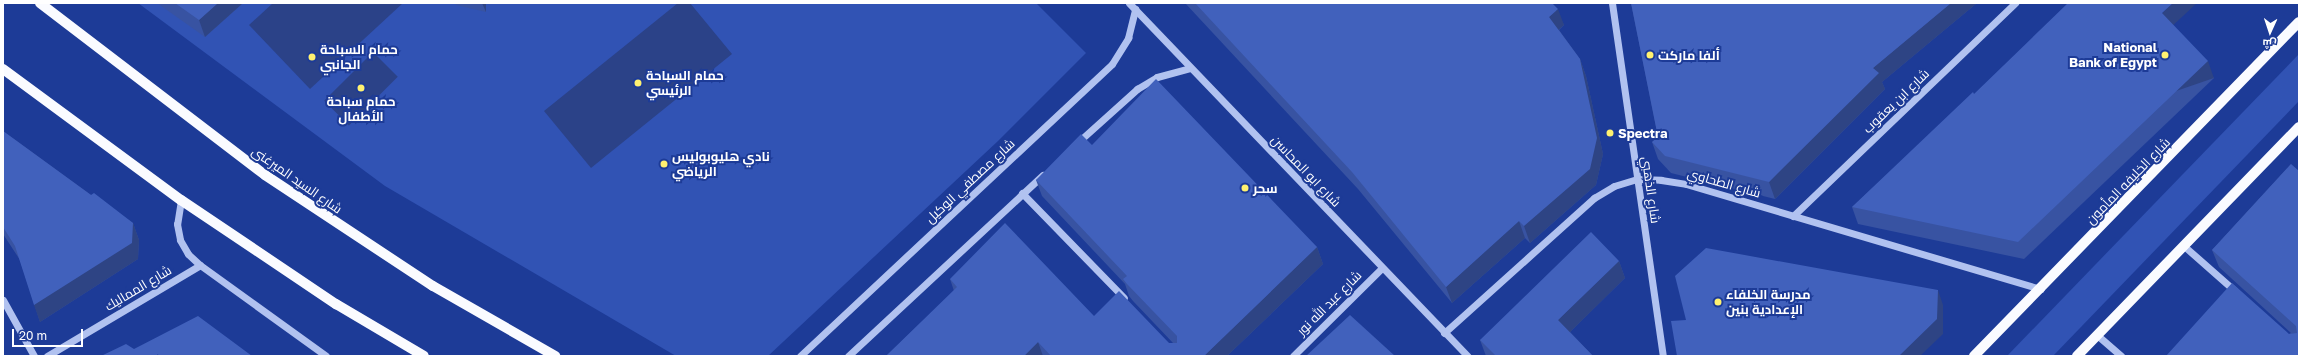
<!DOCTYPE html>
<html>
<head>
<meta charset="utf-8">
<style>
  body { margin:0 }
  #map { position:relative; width:2302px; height:359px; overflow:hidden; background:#1d3b97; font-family:"Golos Text",Cairo,sans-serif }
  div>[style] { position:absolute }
  .green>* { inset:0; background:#3153b4 }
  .water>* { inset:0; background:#2b4288; transform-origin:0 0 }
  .minor>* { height:7px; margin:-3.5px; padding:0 3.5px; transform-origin:3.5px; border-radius:3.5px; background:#b1c2f0 }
  .major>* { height:10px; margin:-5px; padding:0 5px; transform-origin:5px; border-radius:5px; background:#fafbff }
  .wall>* { inset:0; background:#3853a2 }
  .shaded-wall>* { inset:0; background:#2e4484; transform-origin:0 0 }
  .building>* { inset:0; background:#4161bc }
  .dots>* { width:11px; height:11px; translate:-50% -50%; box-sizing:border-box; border:2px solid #1d3b97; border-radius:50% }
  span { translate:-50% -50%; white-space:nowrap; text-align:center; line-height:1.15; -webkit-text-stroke:4px #1d3b97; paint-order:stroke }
  .poi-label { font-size:13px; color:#fff; font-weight:700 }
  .right { translate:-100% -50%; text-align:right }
  .left { translate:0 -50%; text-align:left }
  .street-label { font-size:13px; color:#fff }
  .frame { position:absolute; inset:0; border:4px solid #fff; pointer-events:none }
  .north { position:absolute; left:2250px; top:12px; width:40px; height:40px; -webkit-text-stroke:3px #1d3b97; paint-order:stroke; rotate:183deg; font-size:11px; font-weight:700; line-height:16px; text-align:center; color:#fff }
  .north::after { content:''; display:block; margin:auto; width:14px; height:18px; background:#fff; clip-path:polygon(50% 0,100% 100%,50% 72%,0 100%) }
  .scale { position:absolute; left:12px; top:329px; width:71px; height:18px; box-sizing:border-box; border:2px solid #fff; border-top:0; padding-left:5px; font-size:12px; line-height:14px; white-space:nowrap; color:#fff; -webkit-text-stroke:3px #1d3b97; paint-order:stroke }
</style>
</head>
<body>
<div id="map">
  <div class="green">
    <i style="clip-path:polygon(138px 3px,1036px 3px,1086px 53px,998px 141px,768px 356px,676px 356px,385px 186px)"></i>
    <i style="clip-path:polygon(2299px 54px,2299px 101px,2053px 356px,2007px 356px)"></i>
  </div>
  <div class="water">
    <i style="clip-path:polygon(273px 3px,403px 3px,310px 89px,249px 25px)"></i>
    <i style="clip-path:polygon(678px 3px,690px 3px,732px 54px,591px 168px,544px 111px)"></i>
    <i style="left:373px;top:52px;width:35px;height:69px;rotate:45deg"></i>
  </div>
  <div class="minor">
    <i style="left:1129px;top:3px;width:489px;rotate:46.2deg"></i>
    <i style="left:1612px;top:3px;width:357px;rotate:81.8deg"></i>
    <i style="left:1077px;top:143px;width:81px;rotate:-42deg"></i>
    <i style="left:1137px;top:89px;width:23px;rotate:-31deg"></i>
    <i style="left:1157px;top:77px;width:34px;rotate:-15deg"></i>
    <i style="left:1022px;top:193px;width:146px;rotate:45.8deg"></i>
    <i style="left:181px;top:200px;width:24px;rotate:99deg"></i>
    <i style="left:177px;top:224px;width:16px;rotate:79deg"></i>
    <i style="left:180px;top:240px;width:16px;rotate:60deg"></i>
    <i style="left:188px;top:254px;width:16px;rotate:43deg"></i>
    <i style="left:200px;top:265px;width:155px;rotate:35.8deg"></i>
    <i style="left:1793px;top:216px;width:308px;rotate:-43.8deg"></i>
    <i style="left:2184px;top:246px;width:69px;rotate:41.5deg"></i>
    <i style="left:3px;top:300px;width:64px;rotate:61deg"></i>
    <i style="left:1444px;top:333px;width:202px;rotate:-42deg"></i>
    <i style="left:1594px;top:198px;width:23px;rotate:-31deg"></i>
    <i style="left:1614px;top:186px;width:24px;rotate:-17deg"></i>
    <i style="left:1637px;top:179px;width:24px;rotate:2deg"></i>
    <i style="left:1661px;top:180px;width:25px;rotate:9deg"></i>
    <i style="left:1686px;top:184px;width:370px;rotate:16.5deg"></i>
    <i style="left:2097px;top:335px;width:32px;rotate:41deg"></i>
    <i style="left:47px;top:356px;width:178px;rotate:-30.7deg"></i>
    <i style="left:800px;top:356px;width:427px;rotate:-43.1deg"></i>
    <i style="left:1112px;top:64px;width:31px;rotate:-58deg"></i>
    <i style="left:1128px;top:38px;width:30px;rotate:-76deg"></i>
    <i style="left:848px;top:356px;width:266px;rotate:-42.9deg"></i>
    <i style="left:1293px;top:356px;width:125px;rotate:-44.7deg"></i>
  </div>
  <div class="major">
    <i style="left:40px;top:3px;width:283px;rotate:37.4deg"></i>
    <i style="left:265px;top:175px;width:201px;rotate:33.5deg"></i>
    <i style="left:433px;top:286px;width:141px;rotate:29.8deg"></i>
    <i style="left:3px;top:69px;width:221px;rotate:36.4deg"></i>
    <i style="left:181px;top:200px;width:187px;rotate:33.9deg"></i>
    <i style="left:336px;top:304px;width:102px;rotate:30.6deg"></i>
    <i style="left:1974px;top:356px;width:466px;rotate:-45.8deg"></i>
    <i style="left:2077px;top:356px;width:319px;rotate:-45.9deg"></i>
  </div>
  <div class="wall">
    <i style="clip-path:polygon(157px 3px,243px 3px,205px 37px)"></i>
    <i style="clip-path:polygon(455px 3px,486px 3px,486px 12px,456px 5px)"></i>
    <i style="clip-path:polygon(1185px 3px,1552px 3px,1564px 25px,1559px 30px,1580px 59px,1586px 76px,1603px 154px,1596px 185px,1530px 243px,1525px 238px,1452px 303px,1358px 189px)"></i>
    <i style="clip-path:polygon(1631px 3px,1977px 3px,1882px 82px,1885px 89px,1775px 199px,1671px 173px,1658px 159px,1652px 142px,1658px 137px)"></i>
    <i style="clip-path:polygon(2173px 25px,2214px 78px,2024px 259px,1858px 224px,1852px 207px,1974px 94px)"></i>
    <i style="clip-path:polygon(3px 131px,91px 195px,133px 223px,139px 240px,138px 259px,40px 322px,20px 260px,3px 234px)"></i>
    <i style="clip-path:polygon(1092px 145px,1317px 247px,1323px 264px,1227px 356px,886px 356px,954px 291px,950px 279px,1094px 316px,1169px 343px,1173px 343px,1133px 301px,1129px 296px,1125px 284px,1042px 196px,1036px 180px)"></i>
    <i style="clip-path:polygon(2291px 164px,2299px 356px,2289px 334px,2291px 333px,2219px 267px,2212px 250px)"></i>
    <i style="clip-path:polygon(1619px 261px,1625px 278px,1570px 332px,1593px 356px,1486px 356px,1480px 340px)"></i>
  </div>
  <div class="shaded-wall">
    <i style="clip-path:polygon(218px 3px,243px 3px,205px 37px,199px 20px)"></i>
    <i style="clip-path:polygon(482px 3px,486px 3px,486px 12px)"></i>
    <i style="clip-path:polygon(1951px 3px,1977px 3px,1882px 82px,1885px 89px,1775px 199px,1769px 182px,1873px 68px)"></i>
    <i style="clip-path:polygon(2173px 3px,2197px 3px,2168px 30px,2162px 13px)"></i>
    <i style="clip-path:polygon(1558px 9px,1564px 25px,1555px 33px,1549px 17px)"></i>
    <i style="clip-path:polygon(1580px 59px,1586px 76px,1603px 154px,1596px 185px,1530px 243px,1524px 226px)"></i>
    <i style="left:2208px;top:61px;width:18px;height:262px;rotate:71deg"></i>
    <i style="clip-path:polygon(1519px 221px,1525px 238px,1452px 303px,1446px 287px)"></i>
    <i style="clip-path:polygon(133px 223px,139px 240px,138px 259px,40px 322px,34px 305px)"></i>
    <i style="clip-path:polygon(1317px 247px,1323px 264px,1227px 356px,1204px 356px)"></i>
    <i style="clip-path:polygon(1619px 261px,1625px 278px,1564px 338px,1558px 320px)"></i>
    <i style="clip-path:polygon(1938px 290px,1943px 305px,1943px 334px,1920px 356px,1899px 356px)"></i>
    <i style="clip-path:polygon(1038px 342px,1043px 356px,1024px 356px)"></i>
  </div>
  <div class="building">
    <i style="clip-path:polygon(175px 3px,218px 3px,199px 20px)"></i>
    <i style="clip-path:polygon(1195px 3px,1552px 3px,1558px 9px,1549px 17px,1580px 59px,1597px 138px,1590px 169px,1524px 226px,1519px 221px,1446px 287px,1352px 172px)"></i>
    <i style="clip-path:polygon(1631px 3px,1951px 3px,1873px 68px,1879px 73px,1769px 182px,1665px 156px,1652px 142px,1658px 137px)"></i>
    <i style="clip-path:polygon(2068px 3px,2173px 3px,2162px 13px,2208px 61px,2018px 242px,1852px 207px,1973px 92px,1974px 94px)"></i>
    <i style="clip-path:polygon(1156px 79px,1317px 247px,1204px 356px,1051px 356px,1038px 342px,1024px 356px,886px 356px,957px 287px,950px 279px,1005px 223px,1094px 316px,1119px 291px,1169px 343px,1177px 343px,1177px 336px,1127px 284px,1123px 279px,1127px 276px,1036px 180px,1081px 134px,1092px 145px)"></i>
    <i style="clip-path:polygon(3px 131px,91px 195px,94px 193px,133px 223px,132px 243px,34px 305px,15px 246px,3px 227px)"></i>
    <i style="clip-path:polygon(2291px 164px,2299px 171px,2299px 356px,2166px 356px,2232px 283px,2289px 334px,2297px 333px,2296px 326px,2212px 250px)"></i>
    <i style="clip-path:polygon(1591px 232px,1619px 261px,1558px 320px,1593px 356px,1496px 356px,1480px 340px)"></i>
    <i style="clip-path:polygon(1706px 248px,1938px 290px,1937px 319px,1899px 356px,1677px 356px,1671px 321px,1686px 320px,1675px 276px)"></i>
    <i style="clip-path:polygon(1350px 315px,1395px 356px,1306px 356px)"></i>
    <i style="clip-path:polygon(198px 316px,252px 356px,160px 356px,157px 354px,158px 356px,101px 356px,126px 344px,134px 349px)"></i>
  </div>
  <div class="dots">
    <i style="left:1650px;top:55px;background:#fff170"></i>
    <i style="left:2165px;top:55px;background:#fff170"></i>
    <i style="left:312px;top:57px;background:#fff170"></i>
    <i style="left:638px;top:83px;background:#fff170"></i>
    <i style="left:361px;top:88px;background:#fff170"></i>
    <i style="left:1610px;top:133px;background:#fff170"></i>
    <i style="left:664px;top:164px;background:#fff170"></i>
    <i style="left:1245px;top:188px;background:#fff170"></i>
    <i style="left:1718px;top:302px;background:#fff170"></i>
  </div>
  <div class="poi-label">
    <span class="right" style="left:2157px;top:55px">National<br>Bank of Egypt</span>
    <span class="left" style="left:320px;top:57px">حمام السباحة<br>الجانبي</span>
    <span class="left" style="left:1658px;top:55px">ألفا ماركت</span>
    <span class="left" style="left:646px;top:83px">حمام السباحة<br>الرئيسي</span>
    <span style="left:361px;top:109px">حمام سباحة<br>الأطفال</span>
    <span class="left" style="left:1618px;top:133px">Spectra</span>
    <span class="left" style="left:672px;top:164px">نادي هليوبوليس<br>الرياضي</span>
    <span class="left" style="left:1253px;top:188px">سحر</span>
    <span class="left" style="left:1726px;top:302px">مدرسة الخلفاء<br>الإعدادية بنين</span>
  </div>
  <div class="street-label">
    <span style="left:1896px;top:101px;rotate:-44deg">شارع ابن يعقوب</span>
    <span style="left:1306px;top:171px;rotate:46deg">شارع ابو المحاسن</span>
    <span style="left:297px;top:180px;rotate:35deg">شارع السيد الميرغنى</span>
    <span style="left:970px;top:181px;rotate:-43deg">شارع مصطفي الوكيل</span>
    <span style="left:2128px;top:181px;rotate:-46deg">شارع الخليفه المأمون</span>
    <span style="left:1724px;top:183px;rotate:16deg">شارع الطحاوي</span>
    <span style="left:1651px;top:190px;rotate:82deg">شارع الذهبي</span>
    <span style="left:138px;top:288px;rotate:-31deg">شارع المماليك</span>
    <span style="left:1329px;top:303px;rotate:-45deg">شارع عبد الله نور</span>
  </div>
  <div class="frame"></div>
  <div class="north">ش</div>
  <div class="scale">20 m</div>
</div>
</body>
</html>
